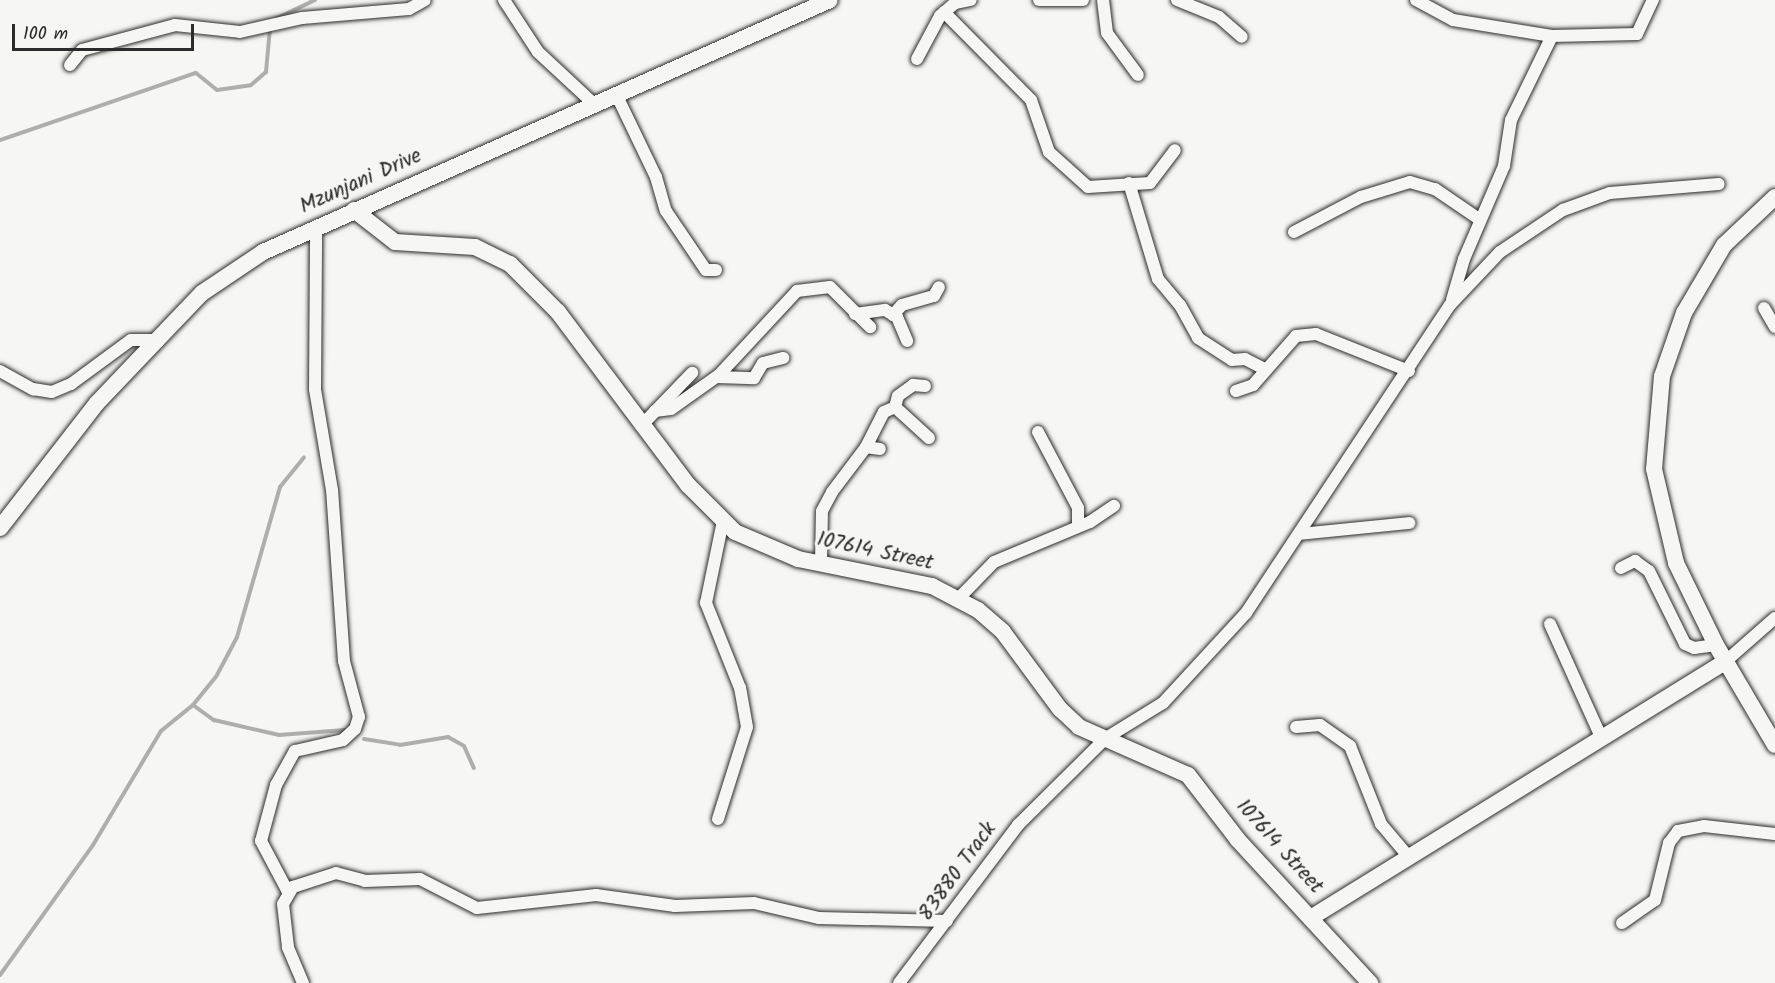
<!DOCTYPE html>
<html>
<head>
<meta charset="utf-8">
<style>
  body { margin:0 }
  #map { position:relative; width:1775px; height:983px; overflow:hidden; background:#f6f6f2; font-family:Kalam,sans-serif }
  div>[style] { position:absolute }
  .stream>* { height:4px; margin:-2px; padding:0 2px; transform-origin:2px; border-radius:2px; background:#aeaeab }
  .roads { filter:drop-shadow(0 0 2px #2b2b2b) drop-shadow(0 0 2px #2b2b2b) }
  .street>* { height:12px; margin:-6px; padding:0 6px; transform-origin:6px; border-radius:6px; background:#f6f6f2 }
  .secondary>* { height:16px; margin:-8px; padding:0 8px; transform-origin:8px; border-radius:8px; background:#f6f6f2 }
  span { translate:-50% -50%; white-space:nowrap; text-align:center; line-height:1.15; -webkit-text-stroke:6px #f6f6f2; paint-order:stroke }
  .street-label { font-size:21px; color:#2b2b2b }
  .scale { position:absolute; left:12px; top:24px; width:182px; height:27px; box-sizing:border-box; border:3px solid #2b2b2b; border-top:0; padding-left:8px; font-size:18px; line-height:21px; white-space:nowrap; color:#2b2b2b; -webkit-text-stroke:4px #f6f6f2; paint-order:stroke }
</style>
</head>
<body>
<div id="map">
  <div class="stream">
    <i style="left:275px;top:19px;width:44px;rotate:-25.4deg"></i>
    <i style="left:0;top:140px;width:207px;rotate:-18.9deg"></i>
    <i style="left:196px;top:73px;width:27px;rotate:39deg"></i>
    <i style="left:217px;top:90px;width:34px;rotate:-8deg"></i>
    <i style="left:251px;top:85px;width:20px;rotate:-41deg"></i>
    <i style="left:266px;top:72px;width:44px;rotate:-84.8deg"></i>
    <i style="left:193px;top:705px;width:26px;rotate:36deg"></i>
    <i style="left:214px;top:720px;width:67px;rotate:13deg"></i>
    <i style="left:279px;top:735px;width:66px;rotate:-4.3deg"></i>
    <i style="left:364px;top:739px;width:36px;rotate:9deg"></i>
    <i style="left:400px;top:745px;width:49px;rotate:-9.5deg"></i>
    <i style="left:448px;top:737px;width:18px;rotate:29deg"></i>
    <i style="left:464px;top:746px;width:24px;rotate:66deg"></i>
    <i style="left:0;top:975px;width:160px;rotate:-54.4deg"></i>
    <i style="left:93px;top:845px;width:133px;rotate:-59.2deg"></i>
    <i style="left:161px;top:731px;width:41px;rotate:-39.1deg"></i>
    <i style="left:193px;top:705px;width:38px;rotate:-51deg"></i>
    <i style="left:217px;top:675px;width:43px;rotate:-62.2deg"></i>
    <i style="left:237px;top:637px;width:156px;rotate:-74deg"></i>
    <i style="left:280px;top:487px;width:38px;rotate:-51deg"></i>
  </div>
  <div class="roads">
    <div class="street">
      <i style="left:504px;top:0;width:62px;rotate:56.8deg"></i>
      <i style="left:538px;top:52px;width:78px;rotate:42.9deg"></i>
      <i style="left:1039px;top:0;width:44px"></i>
      <i style="left:1103px;top:0;width:33px;rotate:83deg"></i>
      <i style="left:1107px;top:33px;width:52px;rotate:53.6deg"></i>
      <i style="left:1177px;top:0;width:45px;rotate:22deg"></i>
      <i style="left:1219px;top:17px;width:30px;rotate:41deg"></i>
      <i style="left:1416px;top:0;width:42px;rotate:28.4deg"></i>
      <i style="left:1453px;top:20px;width:100px;rotate:9.2deg"></i>
      <i style="left:1552px;top:36px;width:93px;rotate:116deg"></i>
      <i style="left:1511px;top:120px;width:47px;rotate:98.7deg"></i>
      <i style="left:1504px;top:166px;width:101px;rotate:113.3deg"></i>
      <i style="left:1464px;top:259px;width:43px;rotate:106.3deg"></i>
      <i style="left:944px;top:12px;width:124px;rotate:45.3deg"></i>
      <i style="left:1031px;top:100px;width:55px;rotate:70.9deg"></i>
      <i style="left:1049px;top:152px;width:52px;rotate:41.9deg"></i>
      <i style="left:1088px;top:187px;width:62px;rotate:-3.7deg"></i>
      <i style="left:1150px;top:183px;width:41px;rotate:-52.9deg"></i>
      <i style="left:1552px;top:36px;width:85px;rotate:-1.3deg"></i>
      <i style="left:1637px;top:34px;width:38px;rotate:-65deg"></i>
      <i style="left:917px;top:59px;width:49px;rotate:-61.9deg"></i>
      <i style="left:940px;top:16px;width:20px;rotate:-41deg"></i>
      <i style="left:955px;top:3px;width:16px;rotate:-11deg"></i>
      <i style="left:70px;top:65px;width:19px;rotate:-51deg"></i>
      <i style="left:82px;top:50px;width:96px;rotate:-15deg"></i>
      <i style="left:175px;top:25px;width:65px;rotate:6.1deg"></i>
      <i style="left:240px;top:32px;width:64px;rotate:-12.7deg"></i>
      <i style="left:302px;top:18px;width:107px;rotate:-4.8deg"></i>
      <i style="left:409px;top:9px;width:18px;rotate:-29deg"></i>
      <i style="left:617px;top:96px;width:90px;rotate:64.3deg"></i>
      <i style="left:656px;top:177px;width:35px;rotate:74deg"></i>
      <i style="left:666px;top:211px;width:71px;rotate:55.9deg"></i>
      <i style="left:706px;top:270px;width:10px"></i>
      <i style="left:1129px;top:183px;width:100px;rotate:73.2deg"></i>
      <i style="left:1158px;top:279px;width:34px;rotate:50deg"></i>
      <i style="left:1180px;top:305px;width:38px;rotate:61deg"></i>
      <i style="left:1198px;top:338px;width:40px;rotate:32.9deg"></i>
      <i style="left:1232px;top:360px;width:13px;rotate:-4deg"></i>
      <i style="left:1245px;top:359px;width:20px;rotate:27deg"></i>
      <i style="left:1294px;top:232px;width:76px;rotate:-27.6deg"></i>
      <i style="left:1361px;top:197px;width:51px;rotate:-17deg"></i>
      <i style="left:1410px;top:182px;width:26px;rotate:16deg"></i>
      <i style="left:1435px;top:189px;width:53px;rotate:34.3deg"></i>
      <i style="left:1764px;top:308px;width:22px;rotate:60deg"></i>
      <i style="left:855px;top:314px;width:30px;rotate:-8deg"></i>
      <i style="left:885px;top:310px;width:14px;rotate:30deg"></i>
      <i style="left:897px;top:317px;width:26px;rotate:67deg"></i>
      <i style="left:893px;top:315px;width:13px;rotate:-48deg"></i>
      <i style="left:902px;top:305px;width:33px;rotate:-16deg"></i>
      <i style="left:934px;top:296px;width:10px;rotate:-61deg"></i>
      <i style="left:0;top:371px;width:38px;rotate:29deg"></i>
      <i style="left:33px;top:389px;width:19px;rotate:9deg"></i>
      <i style="left:52px;top:392px;width:21px;rotate:-23deg"></i>
      <i style="left:71px;top:384px;width:74px;rotate:-36.3deg"></i>
      <i style="left:131px;top:340px;width:26px"></i>
      <i style="left:717px;top:377px;width:37px;rotate:2deg"></i>
      <i style="left:754px;top:378px;width:17px;rotate:-59deg"></i>
      <i style="left:763px;top:363px;width:21px;rotate:-14deg"></i>
      <i style="left:1236px;top:391px;width:18px;rotate:-19deg"></i>
      <i style="left:1253px;top:385px;width:65px;rotate:-48.7deg"></i>
      <i style="left:1296px;top:336px;width:20px;rotate:-6deg"></i>
      <i style="left:1316px;top:334px;width:100px;rotate:21.7deg"></i>
      <i style="left:895px;top:407px;width:11px;rotate:-75deg"></i>
      <i style="left:898px;top:396px;width:19px;rotate:-36deg"></i>
      <i style="left:913px;top:385px;width:12px;rotate:5deg"></i>
      <i style="left:655px;top:411px;width:16px;rotate:-7deg"></i>
      <i style="left:671px;top:409px;width:59px;rotate:-35.3deg"></i>
      <i style="left:719px;top:375px;width:115px;rotate:-47.1deg"></i>
      <i style="left:797px;top:291px;width:33px;rotate:-7deg"></i>
      <i style="left:830px;top:287px;width:57px;rotate:45deg"></i>
      <i style="left:641px;top:426px;width:74px;rotate:-46.1deg"></i>
      <i style="left:1038px;top:432px;width:86px;rotate:62.2deg"></i>
      <i style="left:1078px;top:508px;width:17px;rotate:90deg"></i>
      <i style="left:866px;top:447px;width:39px;rotate:-63deg"></i>
      <i style="left:884px;top:412px;width:12px;rotate:-24deg"></i>
      <i style="left:895px;top:407px;width:46px;rotate:42.4deg"></i>
      <i style="left:1299px;top:534px;width:111px;rotate:-5.7deg"></i>
      <i style="left:821px;top:562px;width:51px;rotate:-88.9deg"></i>
      <i style="left:822px;top:511px;width:21px;rotate:-62deg"></i>
      <i style="left:832px;top:492px;width:56px;rotate:-52.9deg"></i>
      <i style="left:866px;top:447px;width:14px;rotate:8deg"></i>
      <i style="left:1621px;top:568px;width:16px;rotate:-27deg"></i>
      <i style="left:1635px;top:561px;width:17px;rotate:36deg"></i>
      <i style="left:1649px;top:571px;width:81px;rotate:63.7deg"></i>
      <i style="left:1685px;top:644px;width:10px;rotate:24deg"></i>
      <i style="left:1694px;top:648px;width:22px;rotate:-8deg"></i>
      <i style="left:959px;top:598px;width:50px;rotate:-45.8deg"></i>
      <i style="left:994px;top:562px;width:104px;rotate:-22.6deg"></i>
      <i style="left:1090px;top:522px;width:29px;rotate:-34deg"></i>
      <i style="left:1550px;top:624px;width:126px;rotate:65.7deg"></i>
      <i style="left:1726px;top:661px;width:65px;rotate:-41.3deg"></i>
      <i style="left:1296px;top:727px;width:24px;rotate:-5deg"></i>
      <i style="left:1320px;top:725px;width:37px;rotate:35deg"></i>
      <i style="left:1350px;top:746px;width:84px;rotate:68.3deg"></i>
      <i style="left:1381px;top:824px;width:42px;rotate:49.8deg"></i>
      <i style="left:718px;top:819px;width:96px;rotate:-72.5deg"></i>
      <i style="left:747px;top:727px;width:40px;rotate:-100deg"></i>
      <i style="left:740px;top:688px;width:92px;rotate:-111.8deg"></i>
      <i style="left:706px;top:603px;width:84px;rotate:-78.3deg"></i>
      <i style="left:288px;top:892px;width:58px;rotate:-117.9deg"></i>
      <i style="left:261px;top:841px;width:58px;rotate:-75deg"></i>
      <i style="left:276px;top:785px;width:39px;rotate:-61deg"></i>
      <i style="left:295px;top:751px;width:49px;rotate:-12.9deg"></i>
      <i style="left:343px;top:740px;width:16px;rotate:-43deg"></i>
      <i style="left:355px;top:729px;width:13px;rotate:-72deg"></i>
      <i style="left:359px;top:717px;width:58px;rotate:-105deg"></i>
      <i style="left:344px;top:661px;width:171px;rotate:-94deg"></i>
      <i style="left:332px;top:490px;width:102px;rotate:-99.6deg"></i>
      <i style="left:315px;top:389px;width:163px;rotate:-89.6deg"></i>
      <i style="left:1622px;top:923px;width:40px;rotate:-34.9deg"></i>
      <i style="left:1655px;top:900px;width:59px;rotate:-76.2deg"></i>
      <i style="left:1669px;top:843px;width:15px;rotate:-53deg"></i>
      <i style="left:1678px;top:831px;width:26px;rotate:-11deg"></i>
      <i style="left:1704px;top:826px;width:71px;rotate:6.4deg"></i>
      <i style="left:303px;top:983px;width:39px;rotate:-113deg"></i>
      <i style="left:288px;top:947px;width:43px;rotate:-96.6deg"></i>
      <i style="left:283px;top:904px;width:20px;rotate:-60deg"></i>
      <i style="left:293px;top:887px;width:45px;rotate:-18deg"></i>
      <i style="left:336px;top:873px;width:30px;rotate:15deg"></i>
      <i style="left:365px;top:881px;width:55px;rotate:-2.1deg"></i>
      <i style="left:420px;top:879px;width:64px;rotate:27deg"></i>
      <i style="left:477px;top:908px;width:120px;rotate:-6.2deg"></i>
      <i style="left:596px;top:895px;width:80px;rotate:7.9deg"></i>
      <i style="left:675px;top:906px;width:79px;rotate:-2.2deg"></i>
      <i style="left:754px;top:903px;width:67px;rotate:13deg"></i>
      <i style="left:819px;top:918px;width:128px;rotate:1.3deg"></i>
      <i style="left:899px;top:983px;width:198px;rotate:-53deg"></i>
      <i style="left:1018px;top:825px;width:124px;rotate:-44.7deg"></i>
      <i style="left:1106px;top:738px;width:67px;rotate:-31.6deg"></i>
      <i style="left:1163px;top:703px;width:122px;rotate:-47.3deg"></i>
      <i style="left:1246px;top:613px;width:369px;rotate:-56.5deg"></i>
      <i style="left:1450px;top:305px;width:73px;rotate:-46.7deg"></i>
      <i style="left:1500px;top:252px;width:76px;rotate:-33.7deg"></i>
      <i style="left:1563px;top:210px;width:50px;rotate:-19.9deg"></i>
      <i style="left:1610px;top:193px;width:109px;rotate:-4.7deg"></i>
    </div>
    <div class="secondary">
      <i style="left:1775px;top:197px;width:70px;rotate:136.7deg"></i>
      <i style="left:1724px;top:245px;width:79px;rotate:120.5deg"></i>
      <i style="left:1684px;top:313px;width:67px;rotate:109.2deg"></i>
      <i style="left:1662px;top:376px;width:93px;rotate:94.9deg"></i>
      <i style="left:1654px;top:469px;width:97px;rotate:76.8deg"></i>
      <i style="left:1676px;top:563px;width:91px;rotate:64deg"></i>
      <i style="left:1716px;top:645px;width:116px;rotate:59.5deg"></i>
      <i style="left:354px;top:210px;width:52px;rotate:38deg"></i>
      <i style="left:395px;top:242px;width:80px;rotate:3.6deg"></i>
      <i style="left:475px;top:247px;width:39px;rotate:26deg"></i>
      <i style="left:510px;top:264px;width:68px;rotate:45deg"></i>
      <i style="left:558px;top:312px;width:216px;rotate:53.1deg"></i>
      <i style="left:688px;top:485px;width:66px;rotate:45deg"></i>
      <i style="left:735px;top:532px;width:69px;rotate:23.2deg"></i>
      <i style="left:798px;top:559px;width:137px;rotate:11.4deg"></i>
      <i style="left:932px;top:586px;width:52px;rotate:27.6deg"></i>
      <i style="left:978px;top:610px;width:33px;rotate:41deg"></i>
      <i style="left:1003px;top:632px;width:96px;rotate:53.5deg"></i>
      <i style="left:1060px;top:709px;width:26px;rotate:43deg"></i>
      <i style="left:1079px;top:727px;width:119px;rotate:23.8deg"></i>
      <i style="left:1188px;top:775px;width:82px;rotate:52.4deg"></i>
      <i style="left:1238px;top:840px;width:195px;rotate:47.3deg"></i>
      <i style="left:0;top:528px;width:158px;rotate:-52.2deg"></i>
      <i style="left:97px;top:403px;width:87px;rotate:-46.4deg"></i>
      <i style="left:157px;top:340px;width:65px;rotate:-46.2deg"></i>
      <i style="left:202px;top:293px;width:73px;rotate:-33.9deg"></i>
      <i style="left:263px;top:252px;width:620px;rotate:-23.96deg"></i>
      <i style="left:1312px;top:917px;width:487px;rotate:-31.7deg"></i>
    </div>
  </div>
  <div class="street-label">
    <span style="left:361px;top:182px;rotate:-24deg">Mzunjani Drive</span>
    <span style="left:875px;top:552px;rotate:12deg">107614 Street</span>
    <span style="left:1279px;top:847px;rotate:48deg">107614 Street</span>
    <span style="left:958px;top:872px;rotate:-54deg">83880 Track</span>
  </div>
  <div class="scale">100 m</div>
</div>
</body>
</html>
